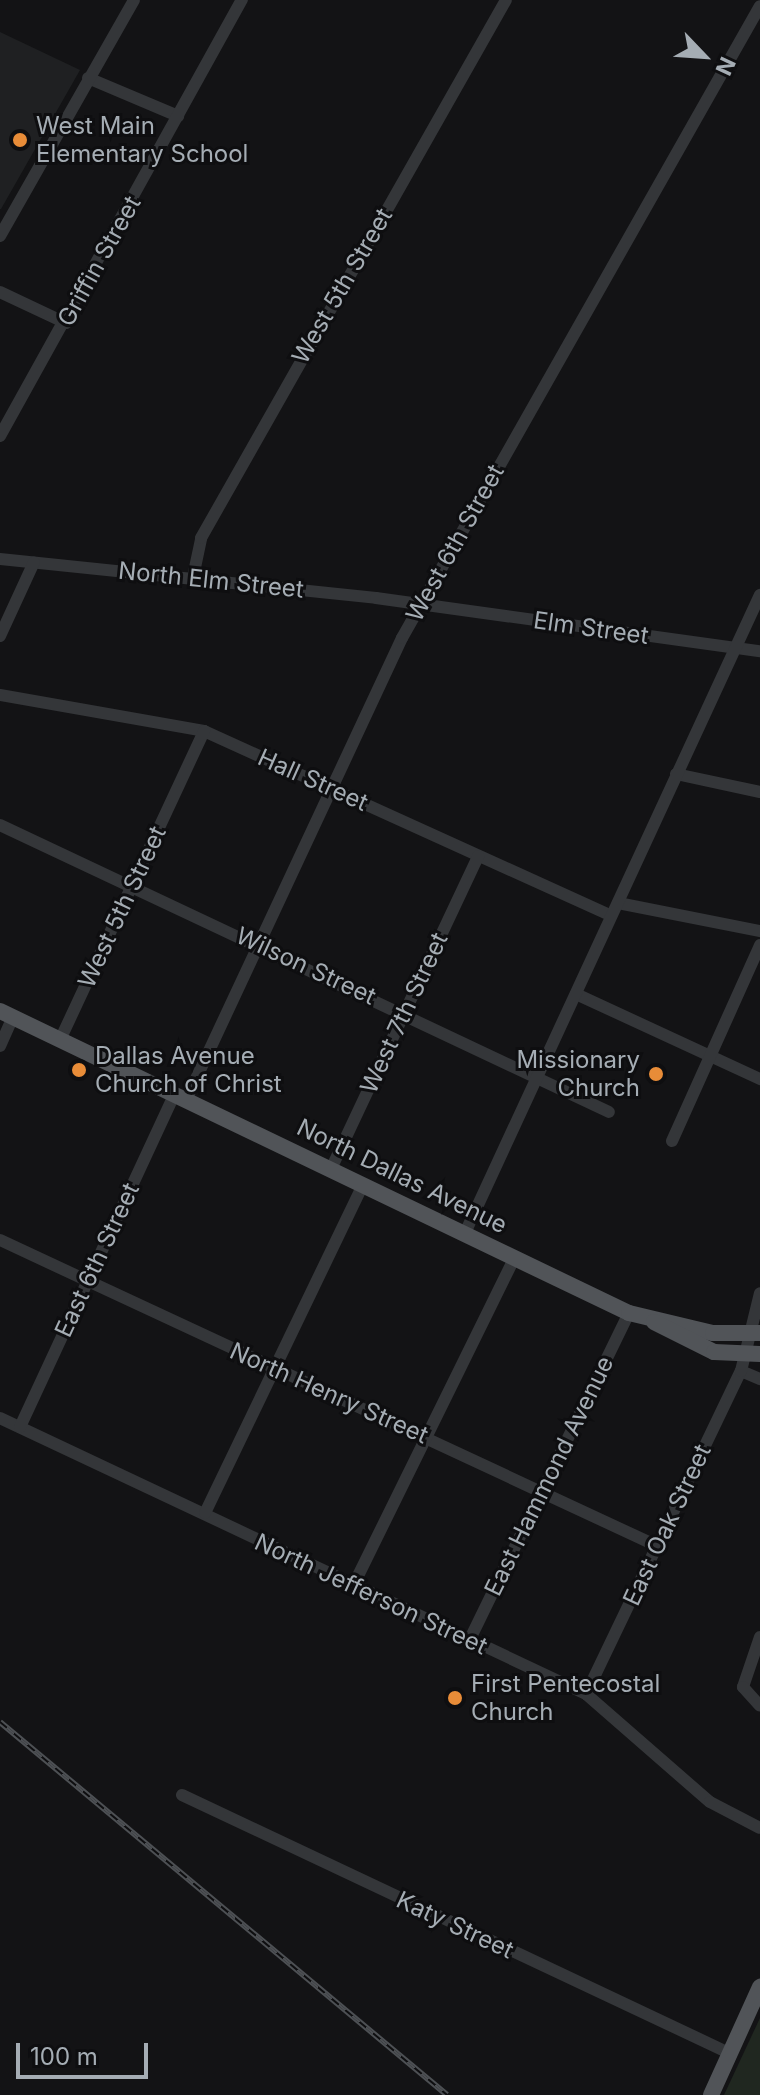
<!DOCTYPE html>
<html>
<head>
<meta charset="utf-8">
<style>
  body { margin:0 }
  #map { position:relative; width:760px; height:2095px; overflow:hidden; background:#131315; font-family:Inter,sans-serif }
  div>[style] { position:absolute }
  .built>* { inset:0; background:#1f2022 }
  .green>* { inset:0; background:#202720 }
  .minor>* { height:12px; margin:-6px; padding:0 6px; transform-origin:6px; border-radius:6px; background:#343639 }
  .major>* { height:16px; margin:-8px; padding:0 8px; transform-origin:8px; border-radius:8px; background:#515458 }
  .rail>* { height:6px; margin-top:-3px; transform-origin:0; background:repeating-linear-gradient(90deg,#0e0e10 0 9px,#4d5054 0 18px); box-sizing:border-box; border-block:2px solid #4d5054 }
  .dots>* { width:22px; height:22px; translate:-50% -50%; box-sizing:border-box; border:4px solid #0e0e10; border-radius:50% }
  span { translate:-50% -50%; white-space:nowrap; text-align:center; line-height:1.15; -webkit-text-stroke:6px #0e0e10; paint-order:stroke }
  .poi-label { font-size:24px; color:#a5adb4 }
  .left { translate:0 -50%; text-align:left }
  .right { translate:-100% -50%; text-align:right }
  .street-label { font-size:24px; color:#a5adb4 }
  .north { position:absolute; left:664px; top:16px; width:80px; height:80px; -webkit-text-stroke:6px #0e0e10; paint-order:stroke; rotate:115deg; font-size:22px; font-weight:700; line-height:32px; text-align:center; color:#a5adb4 }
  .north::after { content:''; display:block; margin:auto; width:28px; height:36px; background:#a5adb4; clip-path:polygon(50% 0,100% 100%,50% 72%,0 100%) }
  .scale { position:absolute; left:16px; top:2043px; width:132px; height:36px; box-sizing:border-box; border:4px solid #a5adb4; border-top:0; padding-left:10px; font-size:24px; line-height:28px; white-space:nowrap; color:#a5adb4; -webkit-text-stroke:6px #0e0e10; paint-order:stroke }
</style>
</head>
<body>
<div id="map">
  <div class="built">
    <i style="clip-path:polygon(0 32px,80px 70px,1px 209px,0 209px)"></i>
  </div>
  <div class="green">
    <i style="clip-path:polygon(760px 2018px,760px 2095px,724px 2095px)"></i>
  </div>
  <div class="minor">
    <i style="left:88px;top:78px;width:98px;rotate:22.9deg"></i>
    <i style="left:0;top:236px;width:271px;rotate:-60.4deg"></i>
    <i style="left:0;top:292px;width:73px;rotate:25.2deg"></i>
    <i style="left:0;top:436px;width:499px;rotate:-61deg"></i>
    <i style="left:0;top:559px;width:378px;rotate:5.9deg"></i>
    <i style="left:376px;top:598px;width:388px;rotate:7.9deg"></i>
    <i style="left:193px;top:577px;width:40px;rotate:-78deg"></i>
    <i style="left:201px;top:538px;width:618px;rotate:-60.45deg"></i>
    <i style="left:0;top:636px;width:81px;rotate:-65.3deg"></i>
    <i style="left:0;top:695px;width:207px;rotate:10deg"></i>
    <i style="left:204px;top:731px;width:447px;rotate:24.4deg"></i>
    <i style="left:676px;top:774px;width:86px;rotate:12.1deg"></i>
    <i style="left:0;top:825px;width:673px;rotate:25.23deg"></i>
    <i style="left:618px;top:903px;width:145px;rotate:11.2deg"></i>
    <i style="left:576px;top:994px;width:203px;rotate:24.8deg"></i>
    <i style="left:60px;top:1040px;width:341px;rotate:-65deg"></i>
    <i style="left:0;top:1046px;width:32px;rotate:-66deg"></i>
    <i style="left:187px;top:1098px;width:508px;rotate:-64.95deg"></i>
    <i style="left:402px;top:638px;width:726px;rotate:-60.47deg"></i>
    <i style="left:672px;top:1141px;width:215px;rotate:-65.8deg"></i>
    <i style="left:331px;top:1169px;width:346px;rotate:-64.8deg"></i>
    <i style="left:465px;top:1233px;width:703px;rotate:-65.19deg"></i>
    <i style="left:0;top:1240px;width:725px;rotate:24.97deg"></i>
    <i style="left:741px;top:1371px;width:21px;rotate:23deg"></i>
    <i style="left:0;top:1418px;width:648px;rotate:25.22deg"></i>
    <i style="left:586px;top:1694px;width:164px;rotate:41.1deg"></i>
    <i style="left:710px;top:1802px;width:56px;rotate:27.5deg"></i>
    <i style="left:20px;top:1427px;width:368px;rotate:-65.1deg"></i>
    <i style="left:205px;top:1513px;width:364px;rotate:-64.3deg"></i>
    <i style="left:354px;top:1584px;width:364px;rotate:-63.8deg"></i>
    <i style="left:760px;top:1637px;width:53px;rotate:108.8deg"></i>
    <i style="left:743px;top:1687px;width:25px;rotate:48deg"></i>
    <i style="left:470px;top:1639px;width:363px;rotate:-64deg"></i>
    <i style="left:586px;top:1694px;width:358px;rotate:-64.4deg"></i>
    <i style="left:741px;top:1371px;width:80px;rotate:-76.3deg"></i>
    <i style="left:182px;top:1795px;width:605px;rotate:25.25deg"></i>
  </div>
  <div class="major">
    <i style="left:0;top:1011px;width:698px;rotate:25.65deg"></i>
    <i style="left:629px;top:1313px;width:86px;rotate:13.4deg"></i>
    <i style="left:713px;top:1333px;width:47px"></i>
    <i style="left:654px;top:1322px;width:67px;rotate:26.6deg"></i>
    <i style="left:714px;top:1352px;width:46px;rotate:2.5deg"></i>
    <i style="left:711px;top:2095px;width:119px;rotate:-65.6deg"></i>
  </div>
  <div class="rail">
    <i style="left:0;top:1722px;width:582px;rotate:39.84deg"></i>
  </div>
  <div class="dots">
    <i style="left:20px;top:140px;background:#e88c38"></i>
    <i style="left:79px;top:1070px;background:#e88c38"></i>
    <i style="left:656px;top:1074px;background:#e88c38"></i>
    <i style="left:455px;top:1698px;background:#e88c38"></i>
  </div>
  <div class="poi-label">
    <span class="left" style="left:36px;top:140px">West Main<br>Elementary School</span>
    <span class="left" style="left:95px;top:1070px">Dallas Avenue<br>Church of Christ</span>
    <span class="right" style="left:640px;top:1074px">Missionary<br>Church</span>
    <span class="left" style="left:471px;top:1698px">First Pentecostal<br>Church</span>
  </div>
  <div class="street-label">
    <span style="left:99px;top:261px;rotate:-61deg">Griffin Street</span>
    <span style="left:342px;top:286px;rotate:-60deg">West 5th Street</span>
    <span style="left:455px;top:543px;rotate:-61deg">West 6th Street</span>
    <span style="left:211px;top:580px;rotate:6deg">North Elm Street</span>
    <span style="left:591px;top:628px;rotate:8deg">Elm Street</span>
    <span style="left:313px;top:780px;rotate:24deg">Hall Street</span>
    <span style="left:122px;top:907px;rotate:-65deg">West 5th Street</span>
    <span style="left:306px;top:966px;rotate:25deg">Wilson Street</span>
    <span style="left:404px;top:1013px;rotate:-65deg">West 7th Street</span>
    <span style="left:402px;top:1176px;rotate:26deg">North Dallas Avenue</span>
    <span style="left:97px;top:1260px;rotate:-65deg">East 6th Street</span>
    <span style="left:329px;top:1393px;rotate:24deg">North Henry Street</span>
    <span style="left:549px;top:1476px;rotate:-64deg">East Hammond Avenue</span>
    <span style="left:667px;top:1525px;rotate:-65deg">East Oak Street</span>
    <span style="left:371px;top:1594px;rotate:25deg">North Jefferson Street</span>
    <span style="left:455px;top:1925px;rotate:25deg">Katy Street</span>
  </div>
  <div class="north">N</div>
  <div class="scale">100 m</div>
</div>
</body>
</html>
